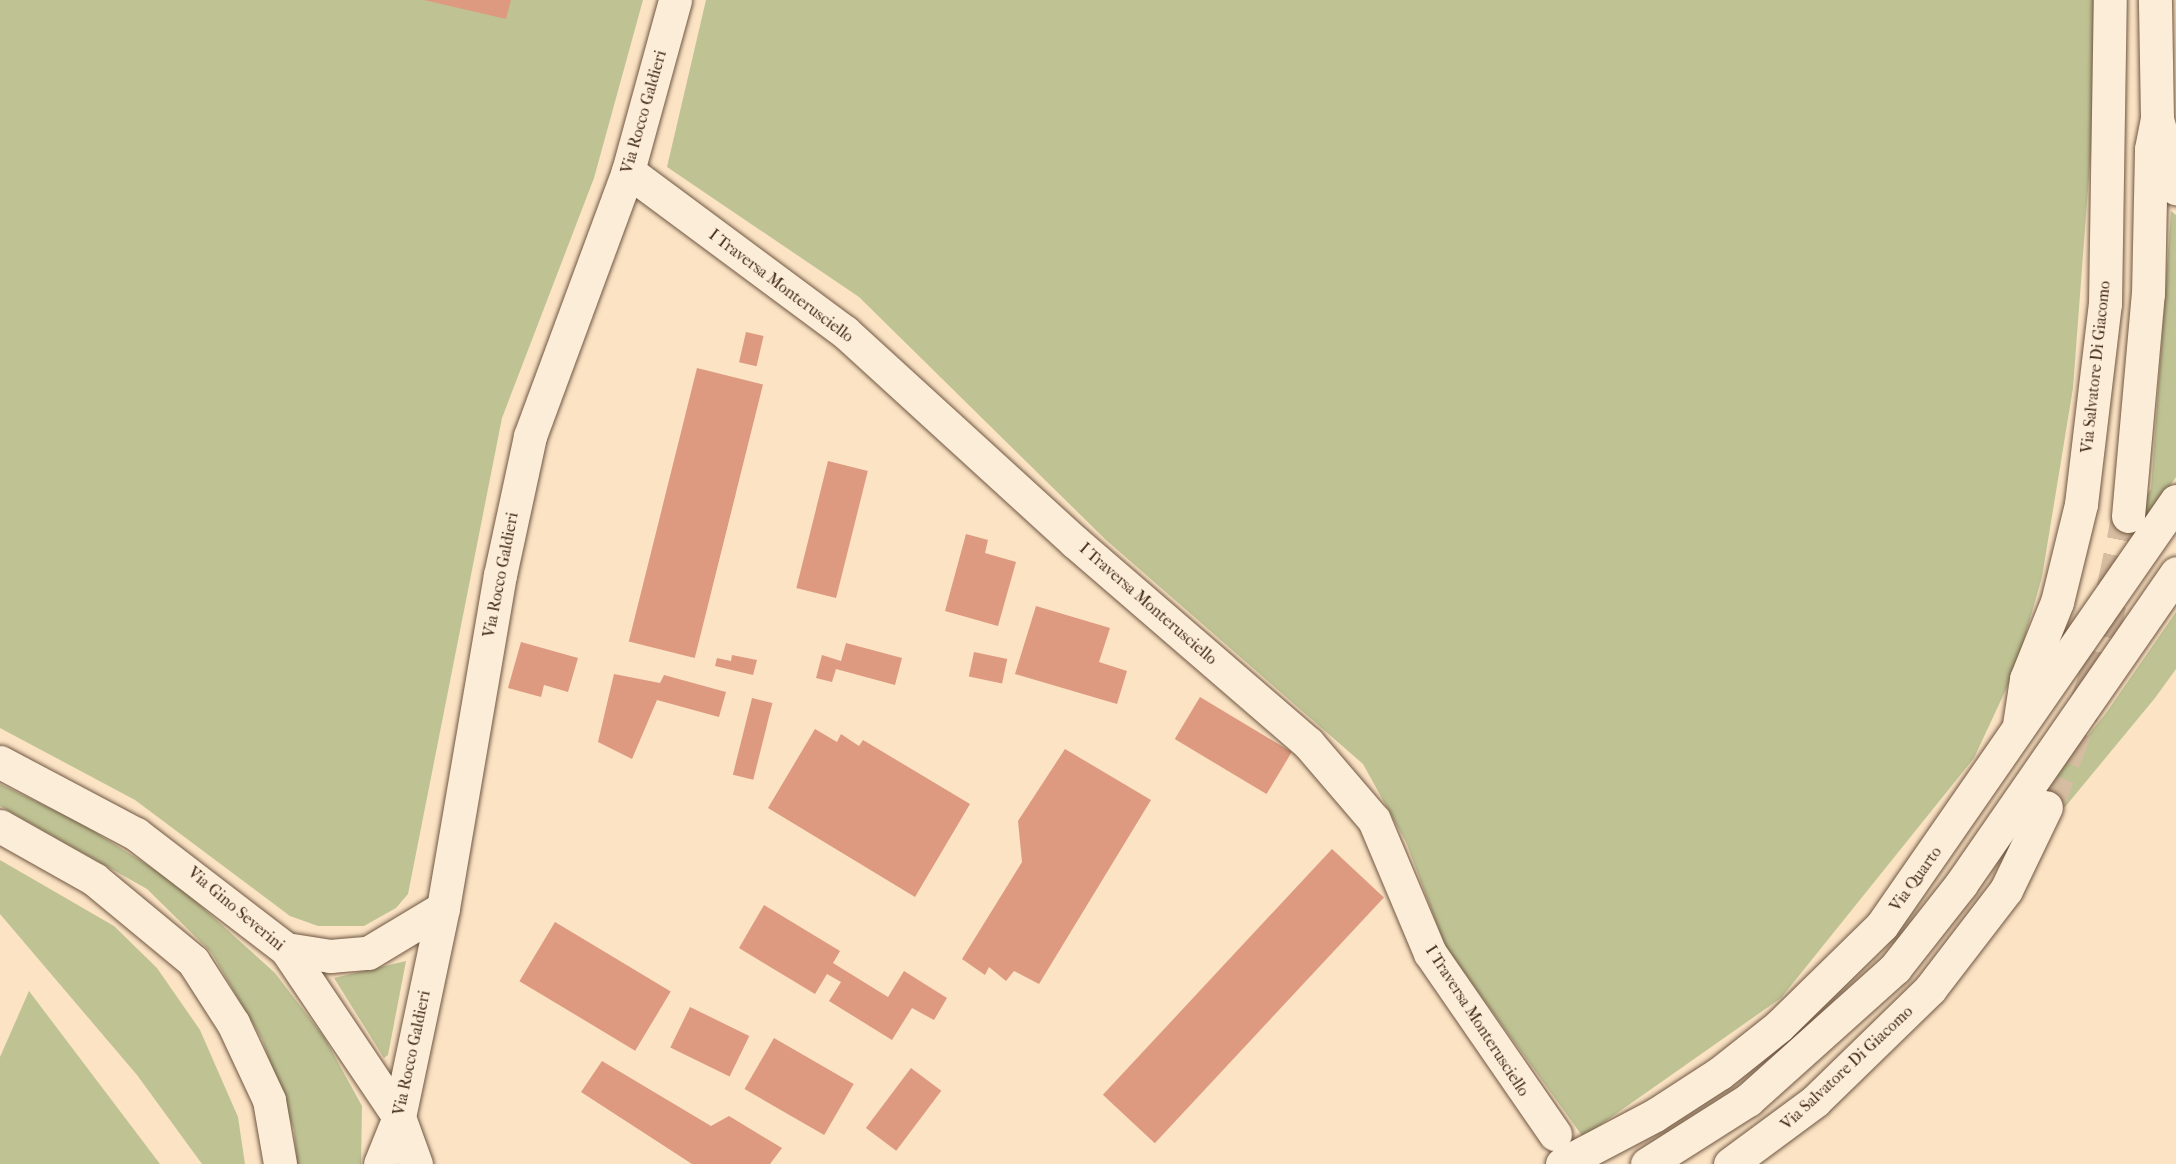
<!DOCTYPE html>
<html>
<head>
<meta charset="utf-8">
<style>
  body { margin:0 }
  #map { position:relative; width:2176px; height:1164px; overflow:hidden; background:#fbe3c4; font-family:"IM FELL French Canon",serif }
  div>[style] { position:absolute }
  .green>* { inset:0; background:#bfc394 }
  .building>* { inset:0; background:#dd9a81; transform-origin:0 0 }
  .minor-tunnel>* { height:33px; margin-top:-16.5px; transform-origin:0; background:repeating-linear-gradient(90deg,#d6bda1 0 33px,transparent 0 49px) }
  .roads { filter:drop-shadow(0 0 2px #6f5641) drop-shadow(0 0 2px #6f5641) }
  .minor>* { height:33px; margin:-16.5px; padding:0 16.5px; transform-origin:16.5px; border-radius:16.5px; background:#fcedd9 }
  .tertiary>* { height:33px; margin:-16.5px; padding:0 16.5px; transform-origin:16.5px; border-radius:16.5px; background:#fcedd9 }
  span { translate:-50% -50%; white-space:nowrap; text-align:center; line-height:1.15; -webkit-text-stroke:4.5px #fcedd9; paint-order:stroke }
  .street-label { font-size:16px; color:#402715 }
</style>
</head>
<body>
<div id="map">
  <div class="green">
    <i style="clip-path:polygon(0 0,643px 0,594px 178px,502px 418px,408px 894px,396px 908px,364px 926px,318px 926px,290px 916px,135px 800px,0 728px)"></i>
    <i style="clip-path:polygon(706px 0,2094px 0,2095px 96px,2073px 388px,2042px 577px,2016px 668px,1974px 758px,1781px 998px,1583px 1137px,1445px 946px,1406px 842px,1363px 764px,1106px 540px,859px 297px,667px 167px)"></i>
    <i style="clip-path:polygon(2171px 211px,2176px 215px,2176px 477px,2146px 520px,2132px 519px,2151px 489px)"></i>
    <i style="clip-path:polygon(2176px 612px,2176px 669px,2155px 698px,2065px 807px,2039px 797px,2106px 713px)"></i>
    <i style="clip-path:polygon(0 784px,79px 822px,173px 881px,275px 973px,324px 1037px,362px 1106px,361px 1164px,297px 1164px,294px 1130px,262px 1039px,211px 952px,147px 889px,0 806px)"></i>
    <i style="clip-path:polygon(0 860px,114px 926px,157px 968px,200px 1030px,238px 1117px,245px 1164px,202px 1164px,137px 1075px,0 914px)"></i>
    <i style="clip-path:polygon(406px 961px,388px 1055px,384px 1058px,334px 978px)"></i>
    <i style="clip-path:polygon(29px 991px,160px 1164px,0 1164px,0 1057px)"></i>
  </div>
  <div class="building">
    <i style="clip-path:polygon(424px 0,511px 0,506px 19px)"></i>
    <i style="left:746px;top:332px;width:18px;height:31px;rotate:13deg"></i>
    <i style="left:697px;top:368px;width:68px;height:282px;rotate:14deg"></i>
    <i style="left:828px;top:461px;width:41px;height:131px;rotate:14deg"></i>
    <i style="clip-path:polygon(966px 534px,988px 540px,985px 553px,1016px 562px,998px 626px,945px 611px)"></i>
    <i style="clip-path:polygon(1036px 606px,1110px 628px,1099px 662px,1127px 671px,1117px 704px,1015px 674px)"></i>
    <i style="clip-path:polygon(521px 642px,578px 658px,568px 692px,544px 685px,541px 697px,508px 688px)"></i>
    <i style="clip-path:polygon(846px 643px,902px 658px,895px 685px,836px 669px,832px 682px,816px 678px,822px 655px,841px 661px)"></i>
    <i style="left:974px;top:652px;width:34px;height:25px;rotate:12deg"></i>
    <i style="clip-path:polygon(732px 655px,757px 660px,753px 675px,715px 666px,717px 658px,731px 661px)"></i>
    <i style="clip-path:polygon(614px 674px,660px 683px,664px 675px,726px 692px,719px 717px,657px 700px,632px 759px,598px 742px)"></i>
    <i style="left:1200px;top:697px;width:107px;height:49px;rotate:31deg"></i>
    <i style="left:752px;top:698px;width:21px;height:79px;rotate:14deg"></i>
    <i style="clip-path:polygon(815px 729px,837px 742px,841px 734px,859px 746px,863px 740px,970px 804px,915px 897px,768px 808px)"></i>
    <i style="clip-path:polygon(1065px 749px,1151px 800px,1039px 984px,1014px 971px,1006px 981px,989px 967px,985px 975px,962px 959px,1022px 862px,1018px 821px)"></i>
    <i style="left:1332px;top:849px;width:71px;height:336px;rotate:43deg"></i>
    <i style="clip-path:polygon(764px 905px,840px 951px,833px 963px,888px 997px,904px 971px,947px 998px,934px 1020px,912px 1008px,892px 1040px,829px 1001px,841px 982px,827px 974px,815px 994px,739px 948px)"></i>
    <i style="left:555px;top:922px;width:135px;height:69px;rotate:31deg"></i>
    <i style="left:690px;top:1007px;width:66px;height:45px;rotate:26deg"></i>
    <i style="left:774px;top:1038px;width:92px;height:59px;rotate:30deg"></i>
    <i style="clip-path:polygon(602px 1061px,711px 1126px,729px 1116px,782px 1148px,770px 1164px,692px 1164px,581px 1092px)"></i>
    <i style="left:911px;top:1068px;width:38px;height:75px;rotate:37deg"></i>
  </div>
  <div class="minor-tunnel">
    <i style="left:2046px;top:807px;width:132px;rotate:-69.1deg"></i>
    <i style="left:2093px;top:684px;width:172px;rotate:-78.2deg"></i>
  </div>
  <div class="roads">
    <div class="minor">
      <i style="left:628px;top:171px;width:270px;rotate:36.6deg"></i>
      <i style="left:845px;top:332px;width:311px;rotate:42.4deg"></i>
      <i style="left:1075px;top:542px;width:308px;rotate:40.8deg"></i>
      <i style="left:1308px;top:743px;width:101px;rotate:49.4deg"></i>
      <i style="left:1374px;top:820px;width:144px;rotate:67.2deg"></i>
      <i style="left:1430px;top:953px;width:220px;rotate:55.4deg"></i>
      <i style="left:2128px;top:516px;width:223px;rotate:-84.9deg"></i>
      <i style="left:2148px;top:294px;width:145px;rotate:-88.8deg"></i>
      <i style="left:2151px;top:149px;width:31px;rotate:-79deg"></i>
      <i style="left:2157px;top:119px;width:119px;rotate:-91deg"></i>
      <i style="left:2019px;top:725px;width:47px;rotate:-81.3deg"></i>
      <i style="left:2026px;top:679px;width:83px;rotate:-68.1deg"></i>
      <i style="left:2057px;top:602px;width:101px;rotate:-76.2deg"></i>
      <i style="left:2081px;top:504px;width:201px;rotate:-83.2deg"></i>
      <i style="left:2105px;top:304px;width:304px;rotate:-89.1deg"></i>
      <i style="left:380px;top:1164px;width:51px;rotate:-68deg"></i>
      <i style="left:399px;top:1117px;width:214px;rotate:-78.1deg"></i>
      <i style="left:443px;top:908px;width:338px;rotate:-80.3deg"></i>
      <i style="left:500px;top:575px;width:142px;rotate:-77.8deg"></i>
      <i style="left:530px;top:436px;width:283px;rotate:-69.7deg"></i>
      <i style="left:628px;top:171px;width:177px;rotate:-74.6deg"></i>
      <i style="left:1730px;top:1164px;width:106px;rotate:-36.5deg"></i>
      <i style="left:1815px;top:1101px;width:161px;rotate:-44.2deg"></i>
      <i style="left:1930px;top:989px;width:125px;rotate:-52.5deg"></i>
      <i style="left:2006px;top:890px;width:92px;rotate:-64.3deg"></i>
    </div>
    <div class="tertiary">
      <i style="left:2157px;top:119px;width:72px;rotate:74.6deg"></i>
      <i style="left:0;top:762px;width:154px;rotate:27.9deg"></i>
      <i style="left:136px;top:834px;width:189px;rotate:37.5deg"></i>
      <i style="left:286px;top:949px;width:202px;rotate:56.1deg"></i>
      <i style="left:399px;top:1117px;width:50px;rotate:70.1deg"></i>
      <i style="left:0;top:826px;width:108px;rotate:29.4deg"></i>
      <i style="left:94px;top:879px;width:129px;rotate:39.6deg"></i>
      <i style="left:193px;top:961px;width:74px;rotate:57.2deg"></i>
      <i style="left:233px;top:1023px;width:85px;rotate:64.9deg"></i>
      <i style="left:269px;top:1100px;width:65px;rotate:80.2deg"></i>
      <i style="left:286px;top:949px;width:45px;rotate:9deg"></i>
      <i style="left:330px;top:956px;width:38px;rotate:-5deg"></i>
      <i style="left:368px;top:953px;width:87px;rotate:-31deg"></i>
      <i style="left:1562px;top:1164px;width:105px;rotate:-27.8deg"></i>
      <i style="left:1655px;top:1115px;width:77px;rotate:-32.9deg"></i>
      <i style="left:1720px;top:1073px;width:75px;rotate:-38.5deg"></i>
      <i style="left:1779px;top:1026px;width:144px;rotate:-44.4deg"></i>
      <i style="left:1882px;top:925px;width:516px;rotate:-55.26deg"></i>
      <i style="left:1647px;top:1164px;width:120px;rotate:-32.4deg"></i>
      <i style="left:1748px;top:1100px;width:198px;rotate:-41.9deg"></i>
      <i style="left:1895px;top:968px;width:107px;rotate:-51.8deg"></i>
      <i style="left:1961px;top:884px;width:378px;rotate:-55.3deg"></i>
    </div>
  </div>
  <div class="street-label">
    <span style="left:644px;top:112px;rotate:-74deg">Via Rocco Galdieri</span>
    <span style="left:781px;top:286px;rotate:37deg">I Traversa Monterusciello</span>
    <span style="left:2096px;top:367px;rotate:-84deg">Via Salvatore Di Giacomo</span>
    <span style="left:501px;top:575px;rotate:-79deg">Via Rocco Galdieri</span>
    <span style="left:1148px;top:604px;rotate:41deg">I Traversa Monterusciello</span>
    <span style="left:1916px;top:879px;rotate:-54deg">Via Quarto</span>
    <span style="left:236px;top:909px;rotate:40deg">Via Gino Severini</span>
    <span style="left:1477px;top:1021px;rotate:57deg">I Traversa Monterusciello</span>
    <span style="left:412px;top:1053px;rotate:-78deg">Via Rocco Galdieri</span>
    <span style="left:1847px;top:1068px;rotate:-43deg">Via Salvatore Di Giacomo</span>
  </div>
</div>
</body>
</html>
